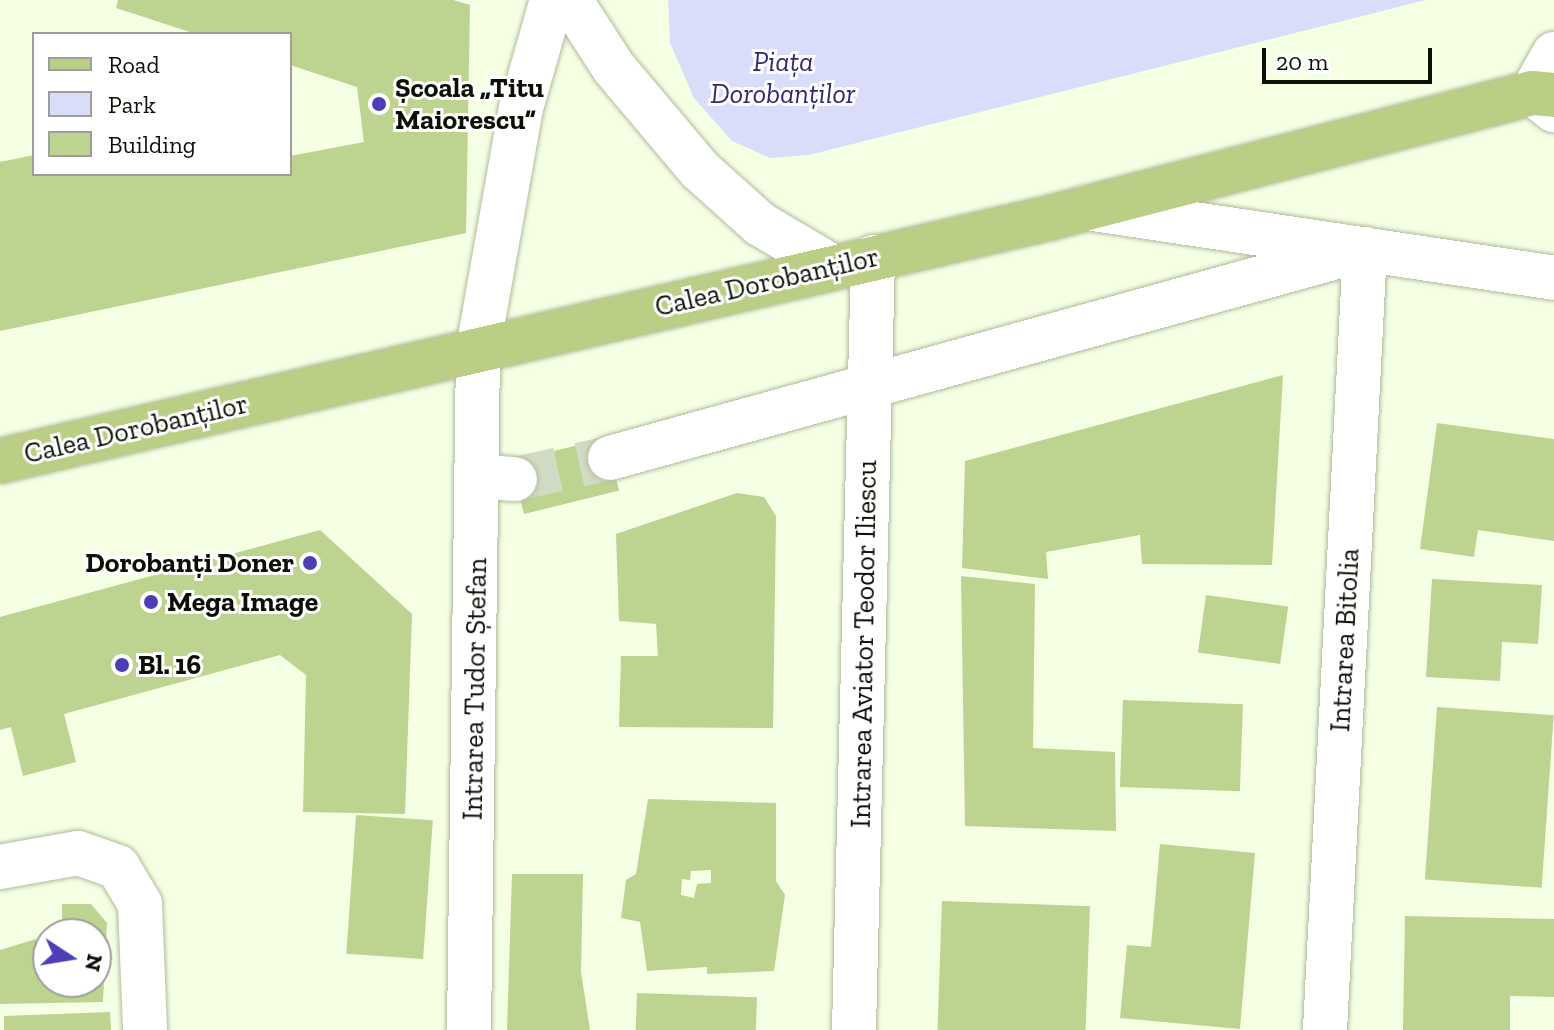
<!DOCTYPE html>
<html>
<head>
<meta charset="utf-8">
<style>
  body { margin:0 }
  #map { position:relative; width:1554px; height:1030px; overflow:hidden; background:#f5ffe4; font-family:"Zilla Slab",serif }
  div>[style] { position:absolute }
  .green>* { inset:0; background:#daddfa }
  .building>* { inset:0; background:#bdd390; transform-origin:0 0 }
  .minor-tunnel>* { height:44px; margin-top:-22px; transform-origin:0; background:repeating-linear-gradient(90deg,#d2dbc3 0 44px,transparent 0 66px) }
  .roads { filter:drop-shadow(0 0 2px #b1bb9c) drop-shadow(0 0 2px #b1bb9c) }
  .minor>* { height:44px; margin:-22px; padding:0 22px; transform-origin:22px; border-radius:22px; background:#fff }
  .major>* { height:44px; margin:-22px; padding:0 22px; transform-origin:22px; border-radius:22px; background:#bbce85 }
  .dots>* { width:22px; height:22px; translate:-50% -50%; box-sizing:border-box; border:4px solid #fff; border-radius:50% }
  span { translate:-50% -50%; white-space:nowrap; text-align:center; line-height:1.15; -webkit-text-stroke:6px #fff; paint-order:stroke }
  .park-label { font-size:28px; color:#2f2973; font-style:italic }
  .poi-label { font-size:28px; color:#0b0f05; font-weight:700 }
  .left { translate:0 -50%; text-align:left }
  .right { translate:-100% -50%; text-align:right }
  .street-label { font-size:28px; color:#0b0f05 }
  .legend { position:absolute; left:32px; top:32px; width:260px; height:144px; box-sizing:border-box; background:#fff; border:2px solid #9d9f9b; margin:0; padding:10px 14px; list-style:none; font-size:24px; color:#0b0f05 }
  .legend li { display:flex; align-items:center; gap:16px; height:40px }
  .legend b { width:40px; border:2px solid #9d9f9b }
  .north { position:absolute; left:32px; top:918px; width:80px; height:80px; box-sizing:border-box; background:#fff; border:2px solid #9d9f9b; border-radius:50%; rotate:102deg; font-size:22px; font-weight:700; line-height:32px; text-align:center; color:#0b0f05 }
  .north::after { content:''; display:block; margin:auto; width:28px; height:36px; background:#4b3fb6; clip-path:polygon(50% 0,100% 100%,50% 72%,0 100%) }
  .scale { position:absolute; left:1262px; top:48px; width:170px; height:36px; box-sizing:border-box; border:4px solid #0b0f05; border-top:0; padding-left:10px; font-size:24px; line-height:28px; white-space:nowrap; color:#0b0f05; -webkit-text-stroke:6px #fff; paint-order:stroke }
</style>
</head>
<body>
<div id="map">
  <div class="green">
    <i style="clip-path:polygon(668px 0,1426px 0,809px 155px,770px 158px,732px 141px,694px 98px,670px 43px)"></i>
  </div>
  <div class="building">
    <i style="clip-path:polygon(118px 0,453px 0,470px 5px,466px 233px,0 331px,0 162px,34px 155px,34px 174px,290px 174px,290px 156px,364px 142px,357px 87px,290px 65px,290px 34px,196px 34px,116px 8px)"></i>
    <i style="clip-path:polygon(1283px 375px,1272px 565px,1142px 564px,1140px 535px,1046px 552px,1048px 579px,962px 568px,965px 461px)"></i>
    <i style="clip-path:polygon(1437px 423px,1554px 439px,1554px 541px,1478px 530px,1474px 557px,1420px 549px)"></i>
    <i style="left:606px;top:438px;width:54px;height:98px;rotate:76deg"></i>
    <i style="clip-path:polygon(737px 493px,764px 497px,776px 516px,773px 728px,619px 727px,621px 656px,658px 656px,656px 624px,619px 621px,616px 534px)"></i>
    <i style="clip-path:polygon(320px 530px,412px 614px,405px 814px,303px 812px,306px 675px,280px 655px,64px 714px,76px 762px,23px 776px,11px 727px,0 730px,0 617px)"></i>
    <i style="clip-path:polygon(961px 576px,1035px 584px,1033px 748px,1115px 752px,1116px 831px,965px 826px)"></i>
    <i style="clip-path:polygon(1432px 579px,1542px 585px,1538px 644px,1502px 642px,1500px 681px,1426px 677px)"></i>
    <i style="left:1206px;top:595px;width:83px;height:58px;rotate:8deg"></i>
    <i style="left:1123px;top:700px;width:120px;height:87px;rotate:2deg"></i>
    <i style="left:1437px;top:707px;width:117px;height:173px;rotate:4deg"></i>
    <i style="clip-path:polygon(evenodd,648px 799px,776px 803px,776px 881px,785px 895px,774px 971px,707px 974px,707px 967px,647px 971px,640px 922px,621px 918px,626px 880px,636px 874px,648px 799px,711px 870px,711px 883px,697px 884px,694px 898px,681px 895px,682px 879px,690px 880px,691px 871px,711px 870px)"></i>
    <i style="left:356px;top:815px;width:77px;height:139px;rotate:4deg"></i>
    <i style="clip-path:polygon(1160px 844px,1255px 853px,1240px 1029px,1120px 1018px,1127px 945px,1151px 947px)"></i>
    <i style="clip-path:polygon(512px 874px,583px 874px,581px 972px,590px 1030px,507px 1030px)"></i>
    <i style="left:942px;top:901px;width:148px;height:129px;rotate:2deg"></i>
    <i style="clip-path:polygon(62px 904px,91px 904px,107px 923px,103px 1002px,0 1004px,0 950px,36px 939px,37px 953px,48px 953px,48px 982px,96px 982px,96px 934px,62px 934px)"></i>
    <i style="clip-path:polygon(1405px 916px,1554px 919px,1554px 997px,1510px 996px,1510px 1030px,1403px 1030px)"></i>
    <i style="left:637px;top:993px;width:120px;height:37px;rotate:2deg"></i>
    <i style="clip-path:polygon(110px 1012px,111px 1030px,4px 1030px,4px 1016px)"></i>
  </div>
  <div class="minor-tunnel">
    <i style="left:515px;top:479px;width:97px;rotate:-12.5deg"></i>
  </div>
  <div class="roads">
    <div class="minor">
      <i style="left:570px;top:0;width:81px;rotate:57.1deg"></i>
      <i style="left:614px;top:68px;width:133px;rotate:49.9deg"></i>
      <i style="left:700px;top:170px;width:81px;rotate:42deg"></i>
      <i style="left:760px;top:224px;width:85px;rotate:30.5deg"></i>
      <i style="left:1554px;top:54px;width:45px;rotate:119.4deg"></i>
      <i style="left:1532px;top:93px;width:28px;rotate:38deg"></i>
      <i style="left:1087px;top:208px;width:472px;rotate:8.5deg"></i>
      <i style="left:610px;top:458px;width:783px;rotate:-15.47deg"></i>
      <i style="left:478px;top:476px;width:37px;rotate:5deg"></i>
      <i style="left:0;top:867px;width:79px;rotate:-10.2deg"></i>
      <i style="left:78px;top:853px;width:42px;rotate:19.3deg"></i>
      <i style="left:118px;top:867px;width:43px;rotate:59.3deg"></i>
      <i style="left:140px;top:904px;width:126px;rotate:87.7deg"></i>
      <i style="left:469px;top:1030px;width:681px;rotate:-89.24deg"></i>
      <i style="left:478px;top:349px;width:245px;rotate:-79.9deg"></i>
      <i style="left:521px;top:108px;width:112px;rotate:-74deg"></i>
      <i style="left:854px;top:1030px;width:773px;rotate:-88.59deg"></i>
      <i style="left:1325px;top:1030px;width:782px;rotate:-87.07deg"></i>
    </div>
    <div class="major">
      <i style="left:0;top:461px;width:1077px;rotate:-13.04deg"></i>
      <i style="left:1049px;top:218px;width:499px;rotate:-14.5deg"></i>
      <i style="left:1532px;top:93px;width:22px;rotate:5deg"></i>
    </div>
  </div>
  <div class="dots">
    <i style="left:379px;top:104px;background:#4b3fb6"></i>
    <i style="left:310px;top:563px;background:#4b3fb6"></i>
    <i style="left:151px;top:602px;background:#4b3fb6"></i>
    <i style="left:122px;top:665px;background:#4b3fb6"></i>
  </div>
  <div class="park-label">
    <span style="left:783px;top:78px">Piața<br>Dorobanților</span>
  </div>
  <div class="poi-label">
    <span class="left" style="left:395px;top:104px">Școala „Titu<br>Maiorescu”</span>
    <span class="right" style="left:294px;top:563px">Dorobanți Doner</span>
    <span class="left" style="left:167px;top:602px">Mega Image</span>
    <span class="left" style="left:138px;top:665px">Bl. 16</span>
  </div>
  <div class="street-label">
    <span style="left:767px;top:282px;rotate:-13deg">Calea Dorobanților</span>
    <span style="left:136px;top:429px;rotate:-13deg">Calea Dorobanților</span>
    <span style="left:1345px;top:640px;rotate:-87deg">Intrarea Bitolia</span>
    <span style="left:864px;top:644px;rotate:-89deg">Intrarea Aviator Teodor Iliescu</span>
    <span style="left:475px;top:689px;rotate:-89deg">Intrarea Tudor Ștefan</span>
  </div>
  <ul class="legend">
  <li><b style="height:10px;background:#bbce85"></b>Road</li>
  <li><b style="height:22px;background:#daddfa"></b>Park</li>
  <li><b style="height:22px;background:#bdd390"></b>Building</li>
  </ul>
  <div class="north">N</div>
  <div class="scale">20 m</div>
</div>
</body>
</html>
